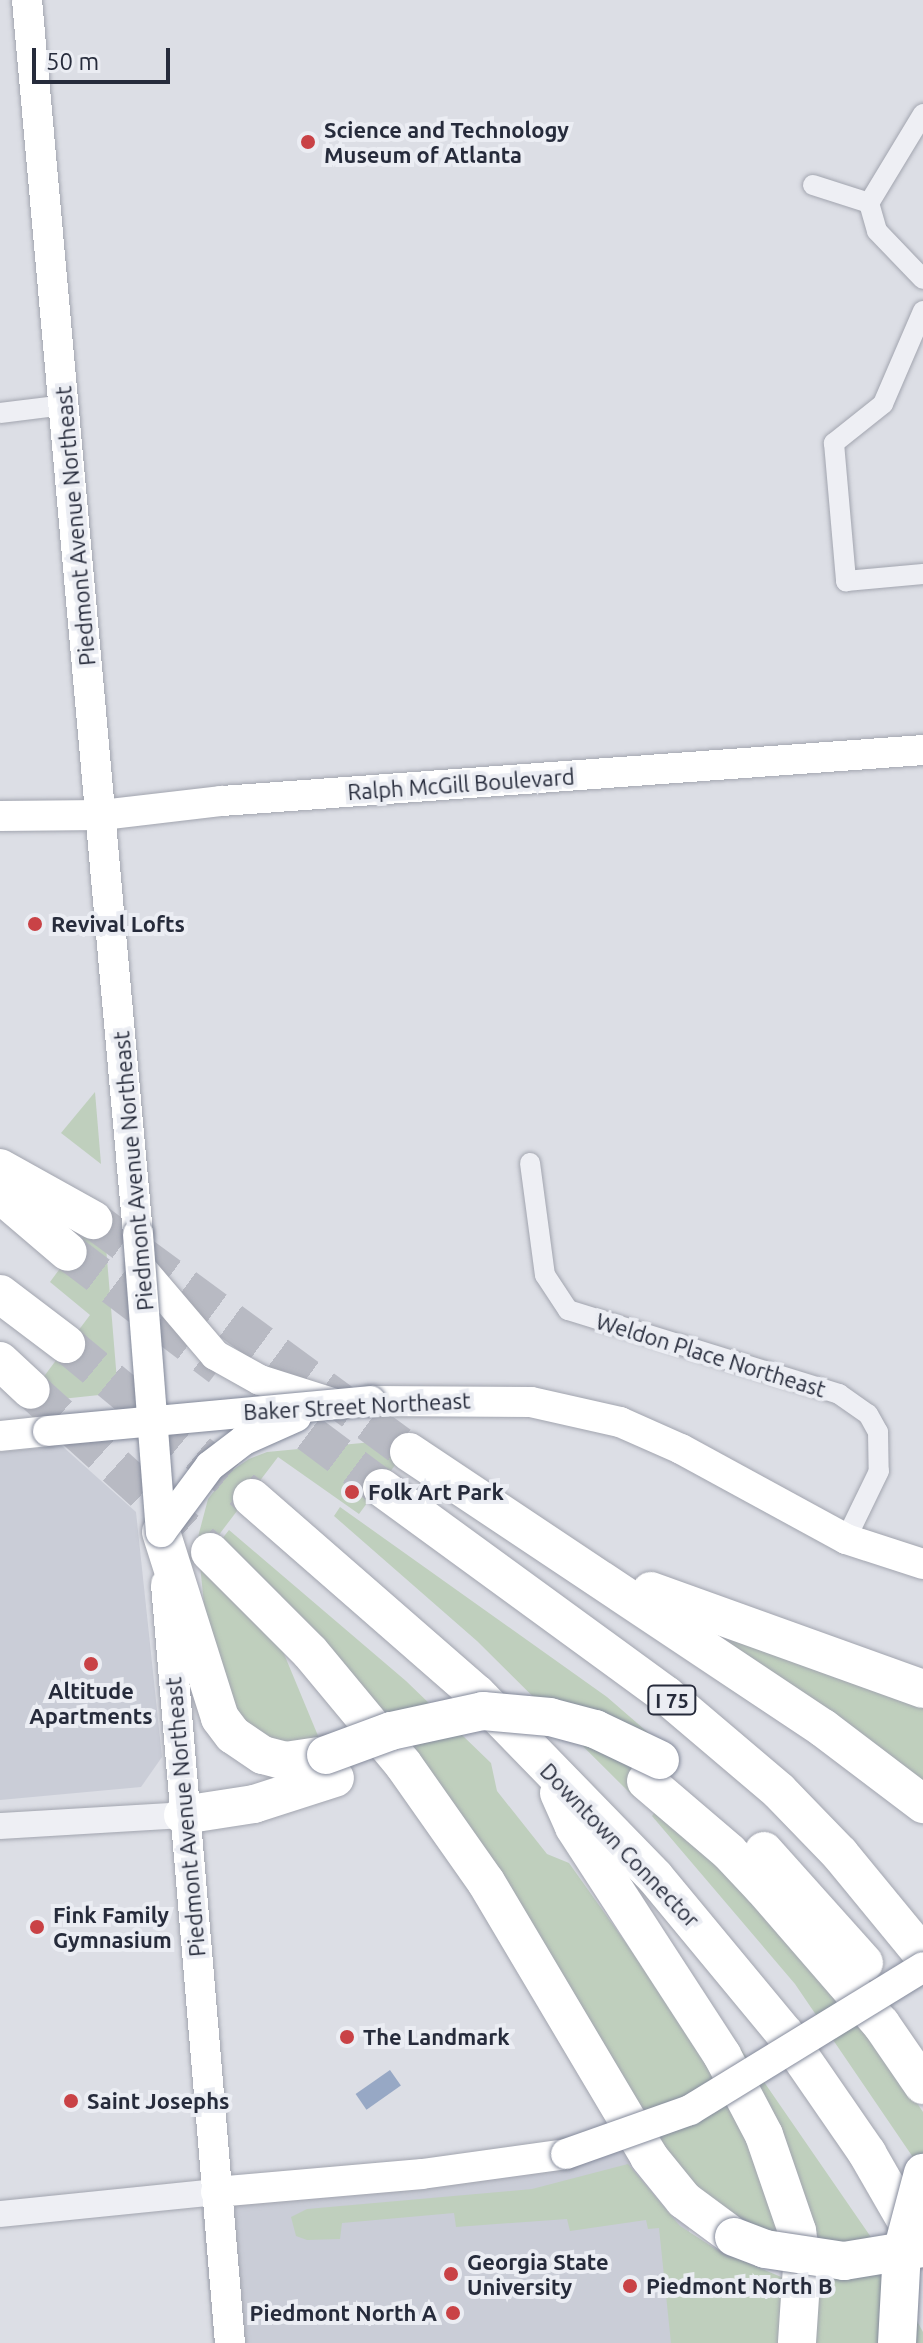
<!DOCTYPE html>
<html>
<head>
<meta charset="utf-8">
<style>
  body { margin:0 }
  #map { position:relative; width:923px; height:2343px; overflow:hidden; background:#dcdee5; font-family:Ubuntu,sans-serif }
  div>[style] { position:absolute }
  .built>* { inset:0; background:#cacdd7 }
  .green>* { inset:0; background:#bfcfbd }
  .water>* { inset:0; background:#97a8c5; transform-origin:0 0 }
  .motorway-tunnel>* { height:38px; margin-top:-19px; transform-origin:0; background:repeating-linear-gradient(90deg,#b8bac3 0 38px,transparent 0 57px) }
  .roads { filter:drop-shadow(0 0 2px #a2a5af) drop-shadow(0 0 2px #a2a5af) }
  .minor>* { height:20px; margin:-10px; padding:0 10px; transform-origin:10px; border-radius:10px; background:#eeeff4 }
  .tertiary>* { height:26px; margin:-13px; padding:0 13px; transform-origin:13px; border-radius:13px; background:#eeeff4 }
  .secondary>* { height:30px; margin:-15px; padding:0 15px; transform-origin:15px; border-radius:15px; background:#fff }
  .motorway>* { height:38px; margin:-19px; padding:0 19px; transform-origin:19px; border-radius:19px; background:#fff }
  .bridges { filter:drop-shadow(0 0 2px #848a9b) drop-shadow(0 0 2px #848a9b) }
  .secondary-bridge>* { height:30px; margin:-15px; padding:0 15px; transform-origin:15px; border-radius:15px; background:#fff }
  .motorway-bridge>* { height:38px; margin:-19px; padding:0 19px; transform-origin:19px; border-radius:19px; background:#fff }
  .dots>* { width:22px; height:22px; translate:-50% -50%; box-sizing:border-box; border:4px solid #ebedf3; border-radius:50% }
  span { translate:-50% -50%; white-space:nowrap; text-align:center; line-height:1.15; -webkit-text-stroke:8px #ebedf3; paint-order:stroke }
  .shield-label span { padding:2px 6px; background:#ebedf3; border:2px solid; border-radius:6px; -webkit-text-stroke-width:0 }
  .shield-label { font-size:20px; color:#262b3b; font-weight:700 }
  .poi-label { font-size:22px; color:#262b3b; font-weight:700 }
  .left { translate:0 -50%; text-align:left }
  .right { translate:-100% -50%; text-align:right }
  .street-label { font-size:22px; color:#262b3b }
  .scale { position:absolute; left:32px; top:48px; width:138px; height:36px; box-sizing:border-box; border:4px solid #262b3b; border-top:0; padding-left:10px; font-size:24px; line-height:28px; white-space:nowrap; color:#262b3b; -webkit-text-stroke:6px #ebedf3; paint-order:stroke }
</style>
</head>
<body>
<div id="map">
  <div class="built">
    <i style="clip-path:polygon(62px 1446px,136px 1512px,162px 1757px,141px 1787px,0 1800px,0 1452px)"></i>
    <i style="clip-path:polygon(677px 2142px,704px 2343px,213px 2343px,201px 2206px)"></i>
  </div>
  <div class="green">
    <i style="clip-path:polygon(95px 1092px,101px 1164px,61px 1133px)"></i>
    <i style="clip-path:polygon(103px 1210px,118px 1393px,24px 1403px,90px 1315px,50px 1282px)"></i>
    <i style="clip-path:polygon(415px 1438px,359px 1514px,278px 1457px,199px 1561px,198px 1537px,208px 1499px,228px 1473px,249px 1459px,267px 1452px)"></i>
    <i style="clip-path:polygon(340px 1507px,607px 1697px,667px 1749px,634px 1797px,477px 1641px,334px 1516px)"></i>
    <i style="clip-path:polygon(229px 1530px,406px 1681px,491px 1763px,497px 1791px,547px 1854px,569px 1863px,668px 2002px,739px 2115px,786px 2237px,745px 2223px,693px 2187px,218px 1544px)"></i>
    <i style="clip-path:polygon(200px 1565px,282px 1649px,321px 1743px,306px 1747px,241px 1730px,205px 1614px)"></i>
    <i style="clip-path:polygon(703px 1625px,923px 1707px,923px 1785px)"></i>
    <i style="clip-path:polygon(658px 1808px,787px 1933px,900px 2078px,923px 2112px,923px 2172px,795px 1984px,652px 1816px)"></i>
    <i style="clip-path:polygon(704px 1995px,875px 2243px,923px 2332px,923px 2343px,809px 2343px,811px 2332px)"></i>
    <i style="clip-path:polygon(628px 2164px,680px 2226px,719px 2251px,791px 2281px,786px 2343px,671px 2343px,659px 2228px,648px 2229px,646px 2220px,570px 2231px,567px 2219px,456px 2227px,454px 2213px,342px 2223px,340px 2239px,307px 2240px,296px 2236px,291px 2217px,307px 2209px,532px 2189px)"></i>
  </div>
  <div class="water">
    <i style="left:390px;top:2070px;width:19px;height:42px;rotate:55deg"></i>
  </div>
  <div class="motorway-tunnel">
    <i style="left:93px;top:1220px;width:392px;rotate:36.3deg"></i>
    <i style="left:68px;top:1252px;width:191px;rotate:37.1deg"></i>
    <i style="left:66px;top:1344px;width:241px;rotate:39.6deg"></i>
    <i style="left:31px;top:1390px;width:241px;rotate:42.1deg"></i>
    <i style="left:263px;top:1399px;width:149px;rotate:36.8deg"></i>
  </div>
  <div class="roads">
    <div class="minor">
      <i style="left:923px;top:114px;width:104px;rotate:121.2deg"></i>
      <i style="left:869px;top:203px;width:29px;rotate:74deg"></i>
      <i style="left:877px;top:231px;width:66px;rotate:46.2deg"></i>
      <i style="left:813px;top:185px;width:59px;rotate:17.8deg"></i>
      <i style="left:923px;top:311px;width:101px;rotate:113.3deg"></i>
      <i style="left:883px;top:404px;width:63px;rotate:141.5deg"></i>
      <i style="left:834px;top:443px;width:139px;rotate:85deg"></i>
      <i style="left:846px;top:581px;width:77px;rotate:-5.2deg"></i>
      <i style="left:0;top:413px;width:64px;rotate:-7.1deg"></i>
      <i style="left:530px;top:1163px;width:113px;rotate:82.4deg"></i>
      <i style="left:545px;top:1275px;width:42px;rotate:56.7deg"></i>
      <i style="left:568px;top:1310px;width:284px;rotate:17.2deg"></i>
      <i style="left:839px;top:1394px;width:35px;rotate:35deg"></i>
      <i style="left:868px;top:1414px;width:21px;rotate:61deg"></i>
      <i style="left:878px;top:1432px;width:39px;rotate:89deg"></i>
      <i style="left:879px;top:1471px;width:76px;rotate:115.9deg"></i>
    </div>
    <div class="tertiary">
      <i style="left:0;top:1826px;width:183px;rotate:-3.4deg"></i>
      <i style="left:0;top:2214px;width:217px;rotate:-5.8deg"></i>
    </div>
    <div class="secondary">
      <i style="left:27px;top:0;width:1239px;rotate:84.86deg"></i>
      <i style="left:0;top:816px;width:102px;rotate:-0.6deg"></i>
      <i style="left:102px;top:815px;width:121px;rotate:-6.7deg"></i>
      <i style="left:222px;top:801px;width:703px;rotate:-4.16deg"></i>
      <i style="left:141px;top:1268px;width:114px;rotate:49.6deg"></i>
      <i style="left:215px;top:1355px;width:51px;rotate:29.1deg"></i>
      <i style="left:260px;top:1380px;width:76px;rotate:17.7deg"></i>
      <i style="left:371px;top:1401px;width:160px;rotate:0.4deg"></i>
      <i style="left:531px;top:1402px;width:91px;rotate:12.7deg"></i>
      <i style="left:620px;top:1422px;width:67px;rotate:23.9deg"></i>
      <i style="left:681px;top:1449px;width:188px;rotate:28.6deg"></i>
      <i style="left:846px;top:1539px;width:81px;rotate:18deg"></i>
      <i style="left:0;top:1436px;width:48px;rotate:-5.9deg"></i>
      <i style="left:166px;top:1584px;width:762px;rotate:85.18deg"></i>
      <i style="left:216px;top:2192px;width:207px;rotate:-5deg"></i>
      <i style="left:422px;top:2174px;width:145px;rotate:-7.9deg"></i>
    </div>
    <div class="motorway">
      <i style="left:0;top:1168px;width:107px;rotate:29.2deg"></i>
      <i style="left:0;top:1194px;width:89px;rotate:40.5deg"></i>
      <i style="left:0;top:1294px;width:83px;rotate:37.1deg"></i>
      <i style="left:0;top:1361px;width:42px;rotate:43.1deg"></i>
      <i style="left:409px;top:1452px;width:498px;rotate:33.7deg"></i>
      <i style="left:823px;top:1728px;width:126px;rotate:37.2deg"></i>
      <i style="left:382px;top:1488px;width:351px;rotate:36.1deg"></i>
      <i style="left:666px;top:1695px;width:148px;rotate:40.3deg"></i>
      <i style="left:779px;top:1791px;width:88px;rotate:45.9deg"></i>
      <i style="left:840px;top:1854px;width:131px;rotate:50.6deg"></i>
      <i style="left:252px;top:1498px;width:298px;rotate:41.1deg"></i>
      <i style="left:477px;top:1694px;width:255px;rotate:45.8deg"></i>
      <i style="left:655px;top:1877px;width:204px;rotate:50.4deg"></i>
      <i style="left:785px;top:2034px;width:145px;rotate:55.4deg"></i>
      <i style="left:867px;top:2153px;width:106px;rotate:60.1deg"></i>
      <i style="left:161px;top:1532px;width:195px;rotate:72.4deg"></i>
      <i style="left:220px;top:1718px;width:21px;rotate:53deg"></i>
      <i style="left:233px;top:1735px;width:36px;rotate:34deg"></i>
      <i style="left:263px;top:1755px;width:23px;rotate:15deg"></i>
      <i style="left:285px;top:1761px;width:41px;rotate:-8.3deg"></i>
      <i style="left:210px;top:1552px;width:141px;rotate:45deg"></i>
      <i style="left:310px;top:1652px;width:146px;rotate:50.3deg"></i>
      <i style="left:403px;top:1764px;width:144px;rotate:54.9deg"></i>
      <i style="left:486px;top:1882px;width:320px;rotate:59.3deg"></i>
      <i style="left:649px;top:2157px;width:55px;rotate:50.9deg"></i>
      <i style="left:684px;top:2200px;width:62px;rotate:36.5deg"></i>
      <i style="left:651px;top:1591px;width:289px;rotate:19.8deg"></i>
      <i style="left:646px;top:1781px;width:109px;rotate:40.5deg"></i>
      <i style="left:729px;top:1852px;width:50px;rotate:46.6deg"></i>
      <i style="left:763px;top:1888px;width:180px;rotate:49.1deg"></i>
      <i style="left:881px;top:2024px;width:74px;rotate:55.5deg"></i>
      <i style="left:559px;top:1793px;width:37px;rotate:66deg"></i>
      <i style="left:574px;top:1827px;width:272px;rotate:57deg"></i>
      <i style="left:722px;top:2055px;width:90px;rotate:62.3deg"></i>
      <i style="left:764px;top:2135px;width:102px;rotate:71deg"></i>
      <i style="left:797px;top:2231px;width:36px;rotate:82deg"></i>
      <i style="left:802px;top:2267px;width:76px;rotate:93.8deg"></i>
      <i style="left:183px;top:1815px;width:72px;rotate:-8.8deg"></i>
      <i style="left:254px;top:1804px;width:85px;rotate:-17.8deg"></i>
      <i style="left:764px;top:1851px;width:150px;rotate:48.2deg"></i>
    </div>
  </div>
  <div class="bridges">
    <div class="secondary-bridge">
      <i style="left:138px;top:1234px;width:299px;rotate:85.6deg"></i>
      <i style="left:48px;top:1431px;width:324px;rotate:-5.3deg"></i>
      <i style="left:161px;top:1532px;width:82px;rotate:-53.4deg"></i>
      <i style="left:210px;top:1466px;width:43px;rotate:-37.4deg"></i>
      <i style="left:244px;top:1440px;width:57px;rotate:-23.9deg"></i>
      <i style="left:566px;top:2154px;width:132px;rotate:-19.5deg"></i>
      <i style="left:690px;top:2110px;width:273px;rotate:-31.5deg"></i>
    </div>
    <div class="motorway-bridge">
      <i style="left:326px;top:1755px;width:69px;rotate:-20.3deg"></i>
      <i style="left:391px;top:1731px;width:94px;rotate:-12.3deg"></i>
      <i style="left:483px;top:1711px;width:67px;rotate:5.1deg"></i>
      <i style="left:550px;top:1717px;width:47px;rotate:14.9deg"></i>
      <i style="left:595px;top:1729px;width:72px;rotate:25.5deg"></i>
      <i style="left:734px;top:2237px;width:33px;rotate:21deg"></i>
      <i style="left:765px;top:2249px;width:80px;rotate:8.6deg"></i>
      <i style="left:844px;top:2261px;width:80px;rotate:-9.3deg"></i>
      <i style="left:897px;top:2343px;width:91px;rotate:-86.9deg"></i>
      <i style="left:902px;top:2252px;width:82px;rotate:-75.1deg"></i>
    </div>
  </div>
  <div class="dots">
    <i style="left:308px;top:142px;background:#c94246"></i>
    <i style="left:35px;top:924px;background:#c94246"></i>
    <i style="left:352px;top:1492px;background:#c94246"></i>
    <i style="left:91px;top:1664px;background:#c94246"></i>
    <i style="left:37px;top:1927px;background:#c94246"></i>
    <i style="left:347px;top:2037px;background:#c94246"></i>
    <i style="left:71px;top:2101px;background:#c94246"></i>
    <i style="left:451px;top:2274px;background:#c94246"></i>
    <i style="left:630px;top:2286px;background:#c94246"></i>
    <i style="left:453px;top:2313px;background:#c94246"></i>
  </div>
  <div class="shield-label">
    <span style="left:672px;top:1700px">I 75</span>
  </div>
  <div class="poi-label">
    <span class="left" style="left:324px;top:142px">Science and Technology<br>Museum of Atlanta</span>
    <span class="left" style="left:51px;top:924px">Revival Lofts</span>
    <span class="left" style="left:368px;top:1492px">Folk Art Park</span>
    <span style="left:91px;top:1703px">Altitude<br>Apartments</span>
    <span class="left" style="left:53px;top:1927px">Fink Family<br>Gymnasium</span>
    <span class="left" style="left:363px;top:2037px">The Landmark</span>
    <span class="left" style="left:87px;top:2101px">Saint Josephs</span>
    <span class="left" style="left:467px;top:2274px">Georgia State<br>University</span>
    <span class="left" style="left:646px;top:2286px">Piedmont North B</span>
    <span class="right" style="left:437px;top:2313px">Piedmont North A</span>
  </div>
  <div class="street-label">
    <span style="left:75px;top:526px;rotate:-95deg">Piedmont Avenue Northeast</span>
    <span style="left:461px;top:784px;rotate:-4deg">Ralph McGill Boulevard</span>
    <span style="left:133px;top:1171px;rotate:-95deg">Piedmont Avenue Northeast</span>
    <span style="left:711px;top:1355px;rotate:17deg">Weldon Place Northeast</span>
    <span style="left:357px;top:1406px;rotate:-3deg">Baker Street Northeast</span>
    <span style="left:185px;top:1817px;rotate:-95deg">Piedmont Avenue Northeast</span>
    <span style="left:620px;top:1845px;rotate:46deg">Downtown Connector</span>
  </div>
  <div class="scale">50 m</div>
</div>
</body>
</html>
